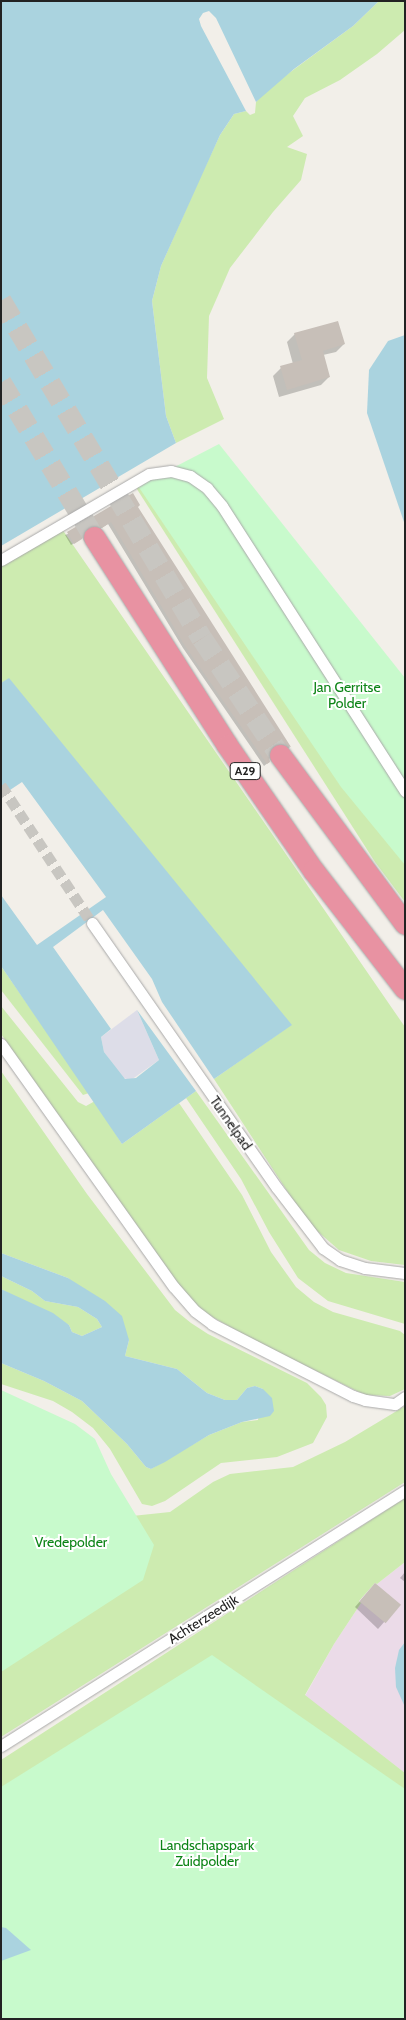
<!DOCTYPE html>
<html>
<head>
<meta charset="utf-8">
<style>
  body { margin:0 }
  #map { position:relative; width:406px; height:2020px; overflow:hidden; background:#f2efe9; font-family:Cabin,sans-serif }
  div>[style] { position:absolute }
  .industrial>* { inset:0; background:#ebdbe8 }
  .grass>* { inset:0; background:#cdebb0 }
  .park>* { inset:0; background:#c8facc }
  .plaza>* { inset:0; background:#dddde8 }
  .water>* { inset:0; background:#aad3df }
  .shadow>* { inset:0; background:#0003 }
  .building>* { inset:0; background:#c7bfb8; transform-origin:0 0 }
  .street-tunnel>* { height:11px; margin-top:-5.5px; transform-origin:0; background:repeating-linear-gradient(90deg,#c8c6c1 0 11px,transparent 0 16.5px) }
  .highway-tunnel>* { height:21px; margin-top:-10.5px; transform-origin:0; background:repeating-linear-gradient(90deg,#c8c6c1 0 21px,transparent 0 32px) }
  .roads { filter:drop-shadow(0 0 1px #a9a9a9) drop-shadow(0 0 1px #a9a9a9) }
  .street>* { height:11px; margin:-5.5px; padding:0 5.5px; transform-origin:5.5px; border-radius:5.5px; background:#fff }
  .highway>* { height:21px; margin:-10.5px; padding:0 10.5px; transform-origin:10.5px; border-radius:10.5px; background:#e892a2 }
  span { translate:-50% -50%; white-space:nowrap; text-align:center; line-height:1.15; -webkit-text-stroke:4px #fff; paint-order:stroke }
  .shield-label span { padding:1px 4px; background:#fff; border:1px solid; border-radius:4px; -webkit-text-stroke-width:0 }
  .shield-label { font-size:12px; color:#222; font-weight:700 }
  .park-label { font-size:14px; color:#0c8416 }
  .street-label { font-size:14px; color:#222 }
  .frame { position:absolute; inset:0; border:2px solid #222; pointer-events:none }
</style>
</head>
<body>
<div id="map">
  <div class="industrial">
    <i style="clip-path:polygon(405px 1562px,405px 1773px,305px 1696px,334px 1644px,361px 1603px,359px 1601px,375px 1583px,377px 1584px)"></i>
  </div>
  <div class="grass">
    <i style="clip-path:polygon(379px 1px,405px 1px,405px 30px,377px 54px,340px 80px,305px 98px,293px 116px,303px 136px,287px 147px,307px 154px,301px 180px,273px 212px,230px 268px,209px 316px,207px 378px,224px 419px,176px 443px,166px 416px,152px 301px,161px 266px,199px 180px,220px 135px,234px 114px,246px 111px,250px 115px,255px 113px,256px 102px,270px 87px,353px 26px)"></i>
    <i style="clip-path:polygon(156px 474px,405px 794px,405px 902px,375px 862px,135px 486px)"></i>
    <i style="clip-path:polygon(62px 529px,405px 1027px,405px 1265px,371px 1261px,339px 1250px,308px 1223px,214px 1079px,291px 1025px,9px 679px,1px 683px,1px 564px)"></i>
    <i style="clip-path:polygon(1px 966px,89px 1093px,83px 1095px,1px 990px)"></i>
    <i style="clip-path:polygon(1px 1006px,78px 1102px,86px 1106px,95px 1101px,122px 1144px,179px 1103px,242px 1195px,271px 1252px,296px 1287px,314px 1302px,333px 1312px,400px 1331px,405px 1335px,405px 1389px,390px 1396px,365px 1395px,255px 1341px,200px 1310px,187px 1296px,1px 1034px)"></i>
    <i style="clip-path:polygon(1px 1071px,87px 1194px,175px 1310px,191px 1323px,208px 1334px,307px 1383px,321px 1397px,326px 1405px,327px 1417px,313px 1443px,277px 1457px,221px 1463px,165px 1501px,152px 1506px,142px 1504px,110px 1449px,93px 1428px,72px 1412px,53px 1401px,1px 1384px,1px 1363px,44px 1381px,82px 1401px,127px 1444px,146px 1467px,151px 1469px,209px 1435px,242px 1422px,258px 1420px,263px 1389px,255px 1386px,247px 1388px,237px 1400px,225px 1400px,207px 1393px,177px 1369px,125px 1356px,129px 1340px,68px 1278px,1px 1253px)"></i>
    <i style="clip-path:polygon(196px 1091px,309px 1250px,325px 1263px,346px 1273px,405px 1282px,405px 1324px,328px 1301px,298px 1278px,269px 1232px,241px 1179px,186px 1098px)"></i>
    <i style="clip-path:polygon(1px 1276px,32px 1291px,45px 1301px,78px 1307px,97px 1319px,102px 1327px,82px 1336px,72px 1332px,69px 1325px,1px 1289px)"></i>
    <i style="clip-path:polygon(405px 1406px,405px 1482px,1px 1737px,1px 1618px,132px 1516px,170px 1512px,213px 1482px,230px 1474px,293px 1467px,345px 1442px)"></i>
    <i style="clip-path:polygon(405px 1498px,405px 1562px,377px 1584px,375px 1583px,359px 1601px,361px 1603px,334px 1644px,305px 1695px,405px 1773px,405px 2019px,1px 2019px,1px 1760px)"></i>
  </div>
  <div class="park">
    <i style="clip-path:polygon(219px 444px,405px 678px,405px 865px,341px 787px,138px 486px)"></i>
    <i style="clip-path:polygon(1px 1390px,75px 1424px,95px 1439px,111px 1474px,154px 1545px,143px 1580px,1px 1672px)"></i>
    <i style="clip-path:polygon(212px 1655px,405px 1789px,405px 2019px,1px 2019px,1px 1787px)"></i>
  </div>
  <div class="plaza">
    <i style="clip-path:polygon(137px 1010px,159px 1060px,131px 1080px,123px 1078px,104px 1052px,101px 1037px)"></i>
  </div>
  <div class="water">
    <i style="clip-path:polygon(1px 1px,379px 1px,353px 26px,294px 69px,256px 102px,216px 18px,209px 11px,203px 13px,199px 19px,201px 26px,246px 111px,234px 114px,220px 135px,161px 266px,152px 301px,166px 416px,176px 443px,1px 546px)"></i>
    <i style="clip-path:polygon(405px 335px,405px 525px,367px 413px,369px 370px,388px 341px)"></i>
    <i style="clip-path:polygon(9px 678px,292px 1025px,214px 1079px,162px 1002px,152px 979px,103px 910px,53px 947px,111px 1029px,101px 1037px,104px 1052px,125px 1079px,136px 1078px,159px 1060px,137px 1010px,196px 1091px,122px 1144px,1px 966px,1px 895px,37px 945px,106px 897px,22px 782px,1px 796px,1px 683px)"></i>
    <i style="clip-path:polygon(1px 1253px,68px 1278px,105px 1301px,122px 1316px,129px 1340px,125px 1356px,177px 1369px,207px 1393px,225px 1400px,237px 1400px,247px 1388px,255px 1386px,263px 1389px,272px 1398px,274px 1411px,270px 1416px,242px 1422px,209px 1435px,165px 1462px,151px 1469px,146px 1467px,127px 1444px,82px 1401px,44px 1381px,1px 1363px,1px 1289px,53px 1313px,69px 1325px,72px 1332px,82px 1336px,102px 1327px,97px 1319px,78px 1307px,45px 1301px,32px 1291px,1px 1276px)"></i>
    <i style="clip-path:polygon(405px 1642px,405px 1707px,396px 1687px,395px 1668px,399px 1650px)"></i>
    <i style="clip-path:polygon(1px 1927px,6px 1928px,31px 1950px,1px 1961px)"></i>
  </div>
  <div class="shadow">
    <i style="clip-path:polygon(295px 334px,344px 344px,336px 352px,323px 355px,329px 377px,321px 385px,279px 397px,273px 376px,281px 368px,293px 364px,287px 342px)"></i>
    <i style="clip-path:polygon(136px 507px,290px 747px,288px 749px,276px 745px,270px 747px,267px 750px,269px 762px,264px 766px,183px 648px,108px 524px,98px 530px,91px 527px,84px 528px,78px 541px,71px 545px,65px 535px)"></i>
    <i style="clip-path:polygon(405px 1572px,405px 1582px,400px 1578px)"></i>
    <i style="clip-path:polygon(370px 1590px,399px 1605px,378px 1629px,355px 1607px)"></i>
  </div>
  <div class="building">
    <i style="clip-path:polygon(338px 321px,345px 344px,323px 351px,330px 377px,287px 390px,280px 366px,302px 360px,294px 333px)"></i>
    <i style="clip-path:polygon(133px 493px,140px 505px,138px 507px,291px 747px,279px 743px,273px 745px,268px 750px,270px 762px,267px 764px,185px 646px,111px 522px,102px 528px,94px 525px,88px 526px,83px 532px,82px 539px,74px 544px,67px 532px)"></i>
    <i style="left:375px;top:1583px;width:34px;height:24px;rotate:40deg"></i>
  </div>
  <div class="street-tunnel">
    <i style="left:1px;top:785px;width:165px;rotate:56.6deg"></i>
  </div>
  <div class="highway-tunnel">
    <i style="left:1px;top:300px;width:393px;rotate:59.3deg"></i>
    <i style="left:202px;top:638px;width:141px;rotate:56.3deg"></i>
    <i style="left:1px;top:382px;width:181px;rotate:59deg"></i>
  </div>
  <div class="roads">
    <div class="street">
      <i style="left:1px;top:560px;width:171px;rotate:-30.2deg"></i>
      <i style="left:149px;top:474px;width:22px;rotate:-8deg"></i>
      <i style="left:171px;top:471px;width:20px;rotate:15deg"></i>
      <i style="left:190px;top:476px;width:21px;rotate:35deg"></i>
      <i style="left:207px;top:488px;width:23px;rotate:50deg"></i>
      <i style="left:222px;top:506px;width:339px;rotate:57.3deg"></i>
      <i style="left:92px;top:923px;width:323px;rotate:55.1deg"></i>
      <i style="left:277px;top:1188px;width:76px;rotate:52.5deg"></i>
      <i style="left:323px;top:1248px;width:21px;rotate:35deg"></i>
      <i style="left:340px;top:1260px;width:26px;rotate:18deg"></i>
      <i style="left:365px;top:1268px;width:40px;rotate:7.1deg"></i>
      <i style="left:1px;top:1044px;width:298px;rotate:54.6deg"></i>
      <i style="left:174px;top:1287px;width:32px;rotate:49deg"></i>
      <i style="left:195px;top:1311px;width:21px;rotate:37deg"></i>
      <i style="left:212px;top:1324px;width:158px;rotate:27.1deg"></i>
      <i style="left:353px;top:1396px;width:13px;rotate:18deg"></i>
      <i style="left:365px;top:1400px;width:30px;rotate:8deg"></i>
      <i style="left:395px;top:1404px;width:12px;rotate:-35deg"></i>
      <i style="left:1px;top:1746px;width:478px;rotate:-32.3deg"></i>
    </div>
    <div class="highway">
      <i style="left:94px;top:537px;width:247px;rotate:57.4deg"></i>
      <i style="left:227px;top:745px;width:152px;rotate:55.5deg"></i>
      <i style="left:313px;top:870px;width:150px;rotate:52.3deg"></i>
      <i style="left:280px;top:755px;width:210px;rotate:53.5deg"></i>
    </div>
  </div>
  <div class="shield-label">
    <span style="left:245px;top:771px">A29</span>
  </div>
  <div class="park-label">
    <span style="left:347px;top:695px">Jan Gerritse<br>Polder</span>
    <span style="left:71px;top:1542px">Vredepolder</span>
    <span style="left:207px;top:1853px">Landschapspark<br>Zuidpolder</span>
  </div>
  <div class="street-label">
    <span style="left:231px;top:1123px;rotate:55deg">Tunnelpad</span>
    <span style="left:203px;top:1619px;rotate:-32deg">Achterzeedijk</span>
  </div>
  <div class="frame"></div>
</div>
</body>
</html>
